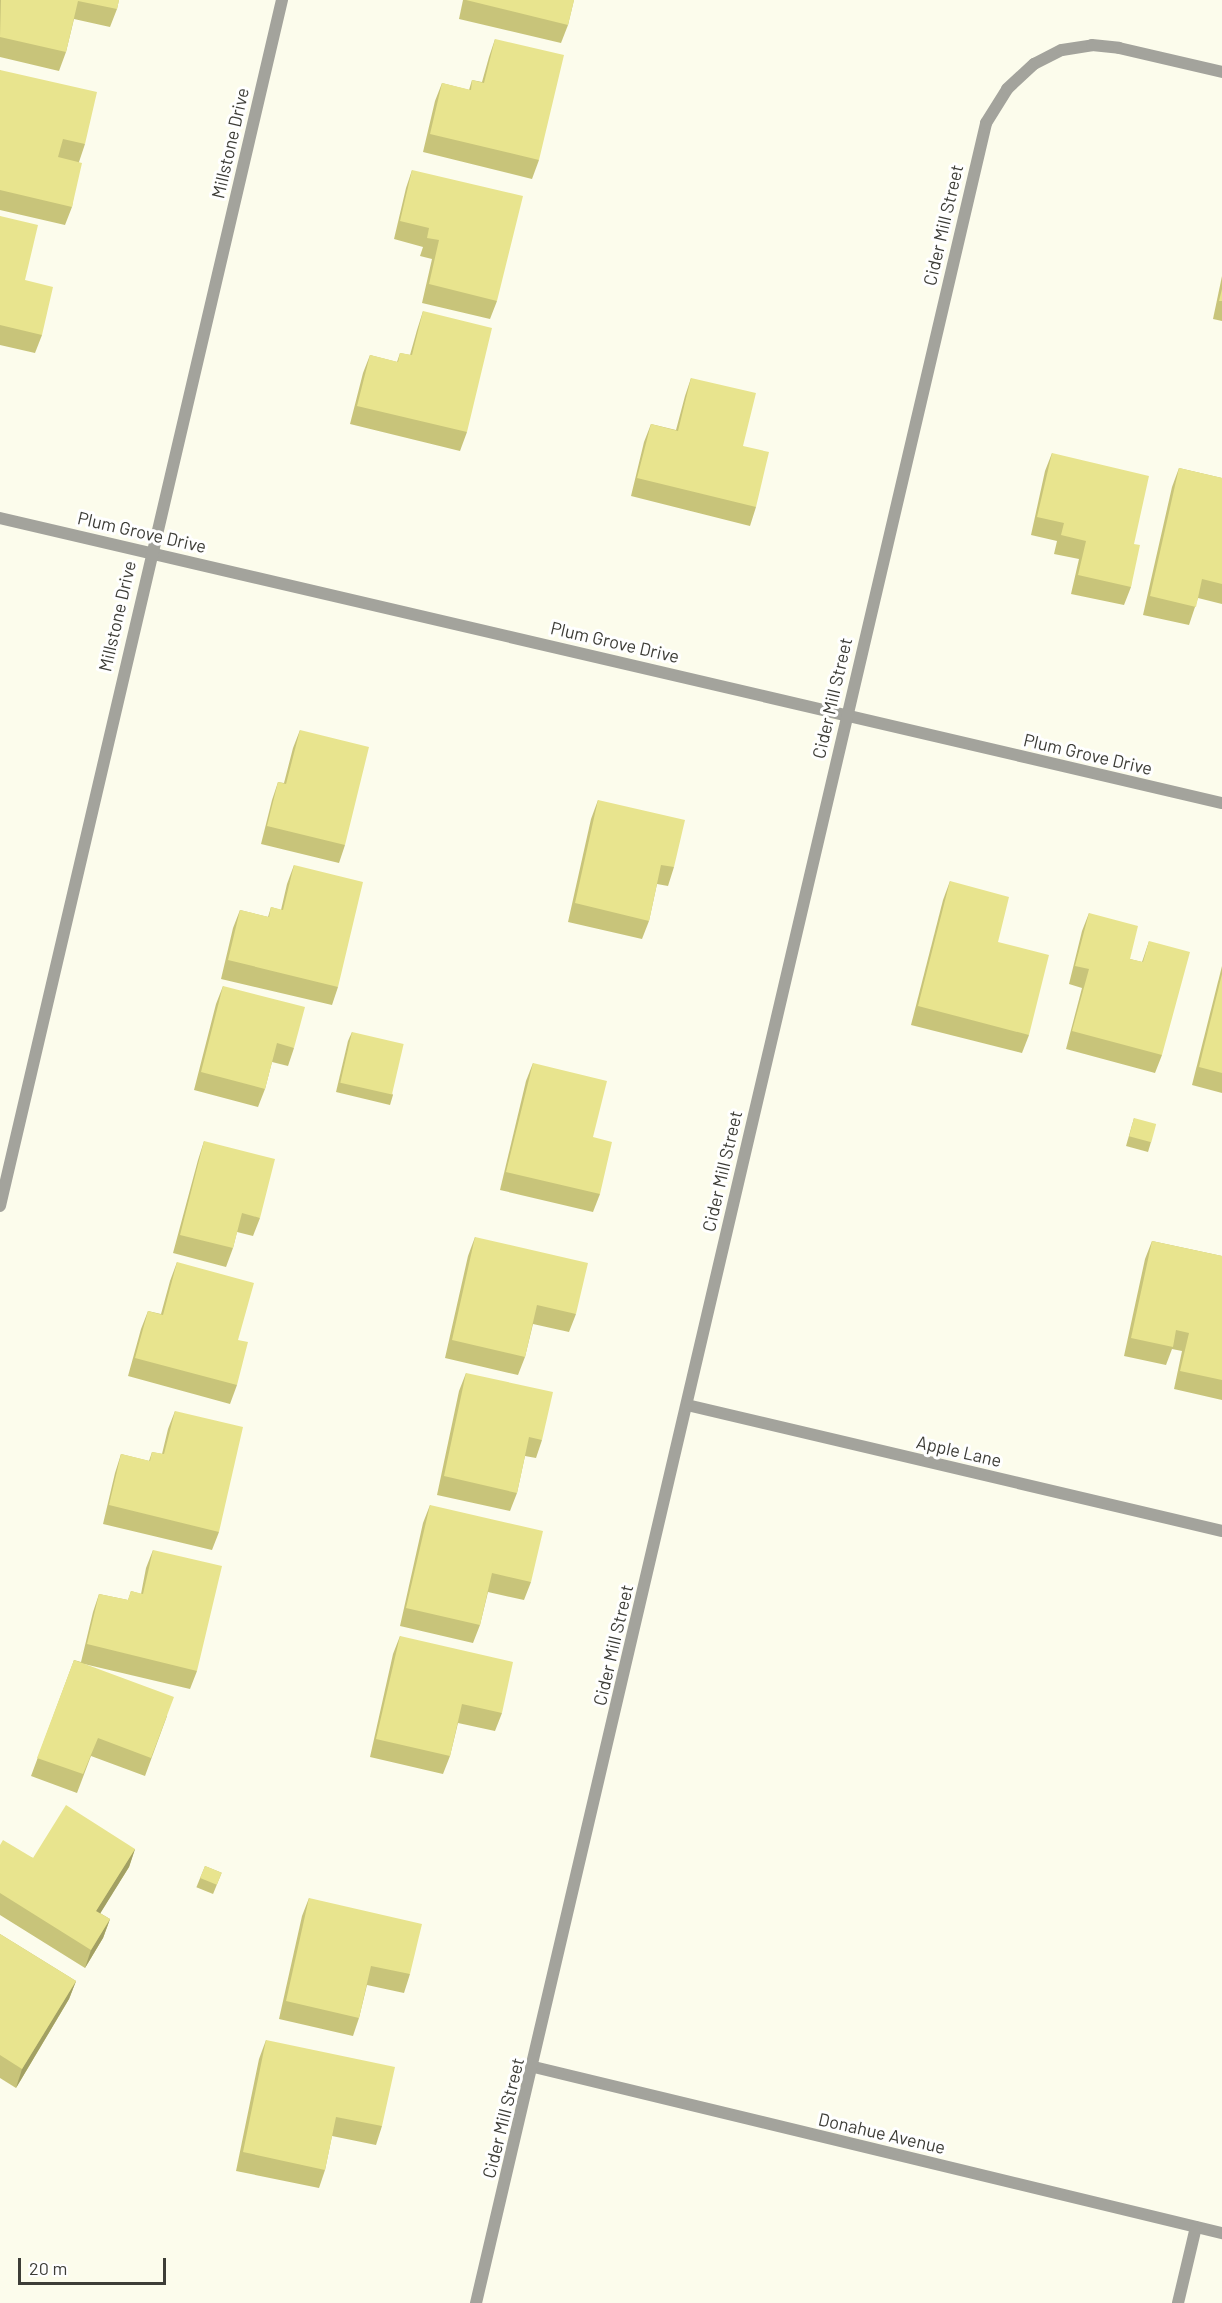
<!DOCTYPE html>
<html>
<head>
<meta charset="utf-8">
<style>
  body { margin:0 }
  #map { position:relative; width:1222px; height:2303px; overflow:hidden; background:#fcfcec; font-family:Barlow,sans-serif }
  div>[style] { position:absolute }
  .street>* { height:12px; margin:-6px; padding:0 6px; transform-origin:6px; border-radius:6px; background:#a3a39c }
  .wall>* { inset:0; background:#c8c47a; transform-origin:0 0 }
  .shaded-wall>* { inset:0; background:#a2a063 }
  .building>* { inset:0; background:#e8e48e; transform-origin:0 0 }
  span { translate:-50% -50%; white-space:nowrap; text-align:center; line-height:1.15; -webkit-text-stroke:6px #fff; paint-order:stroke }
  .street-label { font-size:18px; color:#3d3d37 }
  .scale { position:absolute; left:18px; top:2258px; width:148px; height:27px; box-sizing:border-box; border:3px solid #3d3d37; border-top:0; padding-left:8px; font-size:18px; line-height:21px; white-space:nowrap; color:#3d3d37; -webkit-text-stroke:4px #fff; paint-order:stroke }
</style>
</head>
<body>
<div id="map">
  <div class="street">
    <i style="left:0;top:518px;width:1255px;rotate:13.13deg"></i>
    <i style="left:0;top:1206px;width:1239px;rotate:-76.84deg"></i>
    <i style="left:687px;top:1405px;width:550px;rotate:13.25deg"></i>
    <i style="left:534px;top:2067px;width:708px;rotate:13.57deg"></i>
    <i style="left:476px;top:2303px;width:2239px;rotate:-76.83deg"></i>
    <i style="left:986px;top:123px;width:40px;rotate:-58deg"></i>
    <i style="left:1007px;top:89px;width:37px;rotate:-43deg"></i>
    <i style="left:1034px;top:64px;width:31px;rotate:-27deg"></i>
    <i style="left:1062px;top:50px;width:30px;rotate:-9deg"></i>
    <i style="left:1092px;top:45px;width:27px;rotate:6deg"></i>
    <i style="left:1119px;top:48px;width:106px;rotate:13.1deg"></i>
    <i style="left:1178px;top:2303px;width:78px;rotate:-76.7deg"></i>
  </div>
  <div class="wall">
    <i style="clip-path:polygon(0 0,119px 0,117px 9px,110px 27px,74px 19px,66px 52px,59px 71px,0 57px)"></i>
    <i style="clip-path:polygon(463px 0,574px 0,568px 25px,561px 43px,459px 19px)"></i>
    <i style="clip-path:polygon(495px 39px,539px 160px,532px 179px,423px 152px,435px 101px,442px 83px,469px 90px,472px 80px,482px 82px,489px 57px)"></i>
    <i style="clip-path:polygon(0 70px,85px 144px,79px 162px,72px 207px,65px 225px,0 210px)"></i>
    <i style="clip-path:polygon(412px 170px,497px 301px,490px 319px,422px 303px,432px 259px,420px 256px,423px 247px,394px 239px,406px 188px)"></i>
    <i style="clip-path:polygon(0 216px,25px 280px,42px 335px,35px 353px,0 345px)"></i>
    <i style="clip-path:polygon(1222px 276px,1222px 321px,1213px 319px)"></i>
    <i style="clip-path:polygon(423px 311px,467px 432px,460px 451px,350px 424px,363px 373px,370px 355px,397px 362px,400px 353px,410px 355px,417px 330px)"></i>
    <i style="clip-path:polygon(691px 378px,743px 446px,756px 507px,750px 526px,631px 496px,644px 442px,651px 424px,676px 430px,685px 396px)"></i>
    <i style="clip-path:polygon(1052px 453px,1134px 544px,1131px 587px,1124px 605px,1071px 594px,1079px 559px,1054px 554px,1057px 541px,1031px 535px,1045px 471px)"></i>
    <i style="clip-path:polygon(1179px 468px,1222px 478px,1222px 604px,1198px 598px,1189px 625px,1143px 615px,1172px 487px)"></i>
    <i style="clip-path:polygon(300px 730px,345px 845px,339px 863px,261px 844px,272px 800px,278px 782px,284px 783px,293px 748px)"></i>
    <i style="clip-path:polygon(598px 800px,674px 867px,668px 886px,657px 884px,649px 921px,642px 939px,568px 922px,591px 819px)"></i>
    <i style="clip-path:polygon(294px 865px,338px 987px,332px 1005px,221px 979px,233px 928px,240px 910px,268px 917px,271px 907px,281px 910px,287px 884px)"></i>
    <i style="clip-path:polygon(950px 881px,998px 942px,1029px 1035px,1022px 1053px,911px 1025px,943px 900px)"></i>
    <i style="clip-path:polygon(1089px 913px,1130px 959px,1142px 962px,1149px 941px,1162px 1055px,1155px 1073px,1066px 1049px,1082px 988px,1069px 984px,1082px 931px)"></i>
    <i style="clip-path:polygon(1222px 966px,1222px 1093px,1192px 1085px)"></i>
    <i style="clip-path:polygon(223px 986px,294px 1048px,288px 1066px,272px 1062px,265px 1089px,258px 1107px,194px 1090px,216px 1004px)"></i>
    <i style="clip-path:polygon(352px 1032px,393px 1095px,390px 1105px,336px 1092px,348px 1041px)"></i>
    <i style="clip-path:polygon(533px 1063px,593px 1137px,600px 1194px,593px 1212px,500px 1190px,526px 1081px)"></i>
    <i style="clip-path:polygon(1134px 1118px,1151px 1142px,1148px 1152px,1126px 1146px)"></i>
    <i style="clip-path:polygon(204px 1141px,260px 1218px,253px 1236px,237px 1232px,233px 1248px,226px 1267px,173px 1253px,198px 1160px)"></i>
    <i style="clip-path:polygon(475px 1237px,576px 1314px,569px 1332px,533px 1324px,525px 1357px,518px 1375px,445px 1358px,468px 1256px)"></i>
    <i style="clip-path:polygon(1152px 1241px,1222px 1256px,1222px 1400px,1174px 1389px,1182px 1351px,1172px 1349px,1166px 1365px,1124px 1356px,1145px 1259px)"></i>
    <i style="clip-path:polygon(177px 1262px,238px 1340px,237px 1385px,230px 1404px,128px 1376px,141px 1329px,148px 1311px,161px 1314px,170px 1281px)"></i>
    <i style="clip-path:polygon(466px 1373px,542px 1440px,536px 1458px,525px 1456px,517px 1493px,510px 1511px,437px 1495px,459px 1391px)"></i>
    <i style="clip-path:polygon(175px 1411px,219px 1532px,212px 1550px,103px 1524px,115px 1473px,121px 1454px,149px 1461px,152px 1452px,162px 1454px,168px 1429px)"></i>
    <i style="clip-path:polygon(430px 1505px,531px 1582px,524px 1600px,488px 1592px,480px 1625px,473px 1643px,400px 1626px,423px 1523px)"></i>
    <i style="clip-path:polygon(153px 1550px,197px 1671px,190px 1689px,84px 1664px,167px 1716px,145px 1776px,91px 1756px,77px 1793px,31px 1776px,74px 1660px,81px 1662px,93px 1612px,99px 1594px,128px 1600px,131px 1591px,141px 1594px,146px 1568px)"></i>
    <i style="clip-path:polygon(400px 1636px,502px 1713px,495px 1731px,458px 1723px,450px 1756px,443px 1774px,370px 1757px,393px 1654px)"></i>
    <i style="clip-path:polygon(0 1845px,33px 1858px,135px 1849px,129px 1867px,100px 1913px,110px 1919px,103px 1938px,85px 1968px,0 1915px)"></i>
    <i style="left:205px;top:1866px;width:18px;height:23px;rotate:22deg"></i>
    <i style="clip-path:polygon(309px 1898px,410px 1974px,404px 1993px,367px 1985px,359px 2018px,353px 2036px,279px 2019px,302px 1916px)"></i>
    <i style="clip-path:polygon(0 1934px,76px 1981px,69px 1999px,16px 2088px,0 2078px)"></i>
    <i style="clip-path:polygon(266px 2040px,382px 2126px,376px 2145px,332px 2136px,325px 2170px,319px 2188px,236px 2171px,259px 2059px)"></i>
  </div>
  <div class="shaded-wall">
    <i style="clip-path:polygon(135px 1849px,129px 1867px,90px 1930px,96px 1911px)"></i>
    <i style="clip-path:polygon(110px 1919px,103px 1938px,85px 1968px,91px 1950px)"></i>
    <i style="clip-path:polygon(76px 1981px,69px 1999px,16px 2088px,22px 2069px)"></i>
  </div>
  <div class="building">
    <i style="clip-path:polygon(1px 0,119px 0,117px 9px,78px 1px,66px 52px,0 37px)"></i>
    <i style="clip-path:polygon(466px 0,574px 0,568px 25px)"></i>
    <i style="clip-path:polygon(495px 39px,564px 55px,539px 160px,430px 134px,442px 83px,471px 90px,472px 80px,484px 83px)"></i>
    <i style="clip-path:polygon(0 70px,97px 92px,85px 144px,63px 139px,58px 157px,82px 163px,72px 207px,0 190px)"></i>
    <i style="clip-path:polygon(412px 170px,523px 196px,497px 301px,429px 284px,439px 240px,427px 238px,429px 228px,400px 221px)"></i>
    <i style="clip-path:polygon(0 216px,38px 225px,25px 280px,53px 287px,42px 335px,0 325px)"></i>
    <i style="clip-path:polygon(1222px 289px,1222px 301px,1219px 301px)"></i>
    <i style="clip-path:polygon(423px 311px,492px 328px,467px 432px,357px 406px,370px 355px,398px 362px,400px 353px,412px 355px)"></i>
    <i style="clip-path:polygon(691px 378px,756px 393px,743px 446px,769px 452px,756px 507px,637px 478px,651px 424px,678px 431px)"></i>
    <i style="clip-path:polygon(1052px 453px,1149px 476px,1134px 544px,1140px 545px,1131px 587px,1078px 575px,1086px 541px,1061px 535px,1064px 523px,1037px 517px)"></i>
    <i style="clip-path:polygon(1179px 468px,1222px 478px,1222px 584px,1202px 579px,1196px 607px,1150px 596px)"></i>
    <i style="clip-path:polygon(300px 730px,369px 747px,345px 845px,267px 826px,278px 782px,286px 784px)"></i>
    <i style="clip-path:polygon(598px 800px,685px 820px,674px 867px,661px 865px,649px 921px,575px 903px)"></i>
    <i style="clip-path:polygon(294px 865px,363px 882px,338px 987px,228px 960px,240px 910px,269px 917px,271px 907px,283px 910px)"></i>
    <i style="clip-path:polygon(950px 881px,1009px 897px,998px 942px,1049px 955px,1029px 1035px,918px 1006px)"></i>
    <i style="clip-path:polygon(1089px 913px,1138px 926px,1130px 959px,1143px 962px,1149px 941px,1190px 952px,1162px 1055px,1072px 1031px,1089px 969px,1075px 966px)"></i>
    <i style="clip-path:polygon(1222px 974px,1222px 1073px,1199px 1067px)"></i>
    <i style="clip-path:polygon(223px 986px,305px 1007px,294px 1048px,277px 1043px,265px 1089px,201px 1072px)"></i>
    <i style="left:352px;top:1032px;width:53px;height:52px;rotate:13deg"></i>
    <i style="clip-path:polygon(533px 1063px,607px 1081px,593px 1137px,612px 1142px,600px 1194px,506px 1172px)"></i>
    <i style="left:1134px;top:1118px;width:23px;height:19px;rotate:15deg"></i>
    <i style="clip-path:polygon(204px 1141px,275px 1159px,260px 1218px,242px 1213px,233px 1248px,180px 1235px)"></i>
    <i style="clip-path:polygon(475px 1237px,588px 1263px,576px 1314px,537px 1305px,525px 1357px,452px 1340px)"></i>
    <i style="clip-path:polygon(1152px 1241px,1222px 1256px,1222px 1380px,1180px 1371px,1189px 1333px,1176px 1330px,1173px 1347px,1131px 1338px)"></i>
    <i style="clip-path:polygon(177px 1262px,254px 1283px,238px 1340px,248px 1342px,237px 1385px,135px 1358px,148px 1311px,163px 1315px)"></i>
    <i style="clip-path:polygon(466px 1373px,553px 1392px,542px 1440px,529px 1437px,517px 1493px,444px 1476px)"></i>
    <i style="clip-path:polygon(175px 1411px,243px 1427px,219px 1532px,109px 1505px,121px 1454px,150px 1461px,152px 1452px,164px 1454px)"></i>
    <i style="clip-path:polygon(430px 1505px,543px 1531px,531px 1582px,492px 1573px,480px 1625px,406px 1608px)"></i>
    <i style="clip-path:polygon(153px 1550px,222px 1566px,197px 1671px,87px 1644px,99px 1594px,128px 1600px,131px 1591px,143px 1594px)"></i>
    <i style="clip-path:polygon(400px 1636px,513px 1662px,502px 1713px,462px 1704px,450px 1756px,376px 1739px)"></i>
    <i style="clip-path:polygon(74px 1660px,174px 1697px,151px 1758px,98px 1738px,83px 1774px,37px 1758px)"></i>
    <i style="clip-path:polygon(66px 1805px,135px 1849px,96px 1911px,110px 1919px,91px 1950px,0 1893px,0 1845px,3px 1840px,33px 1858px)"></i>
    <i style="left:205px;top:1866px;width:18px;height:13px;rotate:22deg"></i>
    <i style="clip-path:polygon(309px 1898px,422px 1924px,410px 1974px,371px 1966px,359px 2018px,286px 2001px)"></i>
    <i style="clip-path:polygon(0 1934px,76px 1981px,22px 2069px,0 2055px)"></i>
    <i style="clip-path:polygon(266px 2040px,395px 2067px,382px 2126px,336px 2117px,325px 2170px,243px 2152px)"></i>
  </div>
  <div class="street-label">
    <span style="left:230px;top:143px;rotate:-77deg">Millstone Drive</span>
    <span style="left:943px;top:225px;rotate:-77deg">Cider Mill Street</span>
    <span style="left:142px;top:532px;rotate:13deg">Plum Grove Drive</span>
    <span style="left:117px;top:616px;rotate:-77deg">Millstone Drive</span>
    <span style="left:615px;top:642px;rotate:13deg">Plum Grove Drive</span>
    <span style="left:832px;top:698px;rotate:-77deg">Cider Mill Street</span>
    <span style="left:1088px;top:754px;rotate:13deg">Plum Grove Drive</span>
    <span style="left:722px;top:1171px;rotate:-77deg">Cider Mill Street</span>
    <span style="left:959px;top:1451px;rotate:13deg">Apple Lane</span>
    <span style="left:613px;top:1645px;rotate:-77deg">Cider Mill Street</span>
    <span style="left:503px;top:2118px;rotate:-76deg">Cider Mill Street</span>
    <span style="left:882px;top:2133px;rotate:13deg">Donahue Avenue</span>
  </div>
  <div class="scale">20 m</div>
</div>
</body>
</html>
